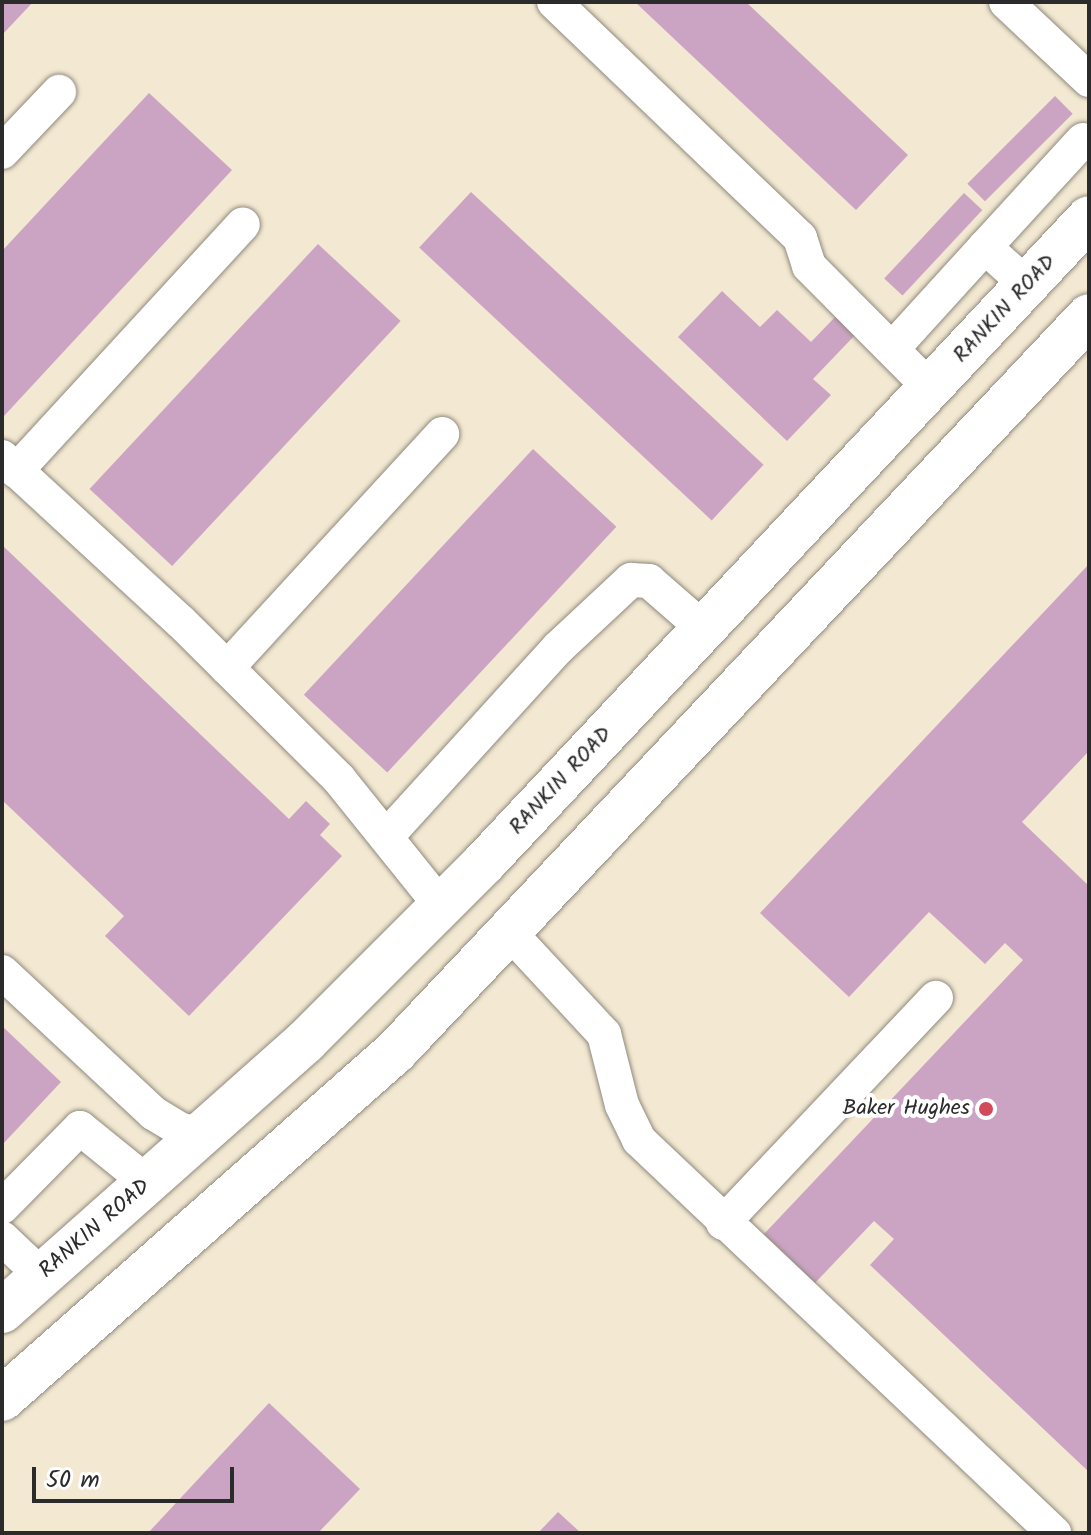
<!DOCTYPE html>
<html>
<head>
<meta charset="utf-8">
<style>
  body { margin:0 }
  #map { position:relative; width:1091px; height:1535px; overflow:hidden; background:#f3e8d2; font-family:Kalam,sans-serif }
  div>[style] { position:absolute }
  .building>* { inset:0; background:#cba4c4; transform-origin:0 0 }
  .roads { filter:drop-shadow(0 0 2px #8f8a7e) drop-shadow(0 0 2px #8f8a7e) }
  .minor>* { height:34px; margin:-17px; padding:0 17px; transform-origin:17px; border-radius:17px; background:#fff }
  .major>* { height:44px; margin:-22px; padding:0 22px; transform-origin:22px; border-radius:22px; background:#fff }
  .dots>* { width:22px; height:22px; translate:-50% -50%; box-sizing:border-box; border:4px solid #fff; border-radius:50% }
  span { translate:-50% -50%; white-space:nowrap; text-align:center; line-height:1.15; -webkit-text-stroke:8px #fff; paint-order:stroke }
  .street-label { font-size:22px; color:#2b2b2b }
  .poi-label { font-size:22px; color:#2b2b2b }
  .right { translate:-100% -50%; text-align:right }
  .frame { position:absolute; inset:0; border:4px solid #2b2b2b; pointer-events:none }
  .scale { position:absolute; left:32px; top:1467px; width:202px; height:36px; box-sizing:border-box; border:4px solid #2b2b2b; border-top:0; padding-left:10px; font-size:24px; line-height:28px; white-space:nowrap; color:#2b2b2b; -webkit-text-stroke:6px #fff; paint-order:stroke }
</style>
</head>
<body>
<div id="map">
  <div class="building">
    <i style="clip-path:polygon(2px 2px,33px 2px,2px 35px)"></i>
    <i style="clip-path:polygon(635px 2px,746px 2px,908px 155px,856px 210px)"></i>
    <i style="clip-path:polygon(149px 93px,232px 170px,4px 416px,2px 251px)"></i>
    <i style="left:1055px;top:96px;width:25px;height:124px;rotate:45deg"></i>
    <i style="left:471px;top:192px;width:400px;height:76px;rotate:43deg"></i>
    <i style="left:964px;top:193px;width:25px;height:117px;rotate:43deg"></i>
    <i style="left:318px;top:244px;width:113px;height:335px;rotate:43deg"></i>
    <i style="clip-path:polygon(722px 291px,760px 327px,777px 310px,811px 342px,837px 315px,856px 334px,813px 379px,831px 395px,787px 441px,678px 337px)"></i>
    <i style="left:533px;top:449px;width:114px;height:336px;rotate:43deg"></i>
    <i style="clip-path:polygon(2px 545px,289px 819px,306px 801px,330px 824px,320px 835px,342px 856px,189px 1016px,105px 936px,124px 916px,2px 800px)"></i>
    <i style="clip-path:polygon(1089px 564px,1089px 751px,1022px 822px,1089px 886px,1089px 1472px,870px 1265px,894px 1239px,874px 1221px,815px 1283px,764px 1234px,1023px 960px,1005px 943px,985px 964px,929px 912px,849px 997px,760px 913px)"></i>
    <i style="clip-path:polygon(2px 1026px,61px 1082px,2px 1145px)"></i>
    <i style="clip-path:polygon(269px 1403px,360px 1489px,318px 1533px,148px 1533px)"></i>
    <i style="clip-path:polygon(558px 1512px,581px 1533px,538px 1533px)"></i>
  </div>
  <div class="roads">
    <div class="minor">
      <i style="left:554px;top:2px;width:341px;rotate:43.8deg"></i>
      <i style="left:800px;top:238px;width:29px;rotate:72deg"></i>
      <i style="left:809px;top:266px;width:173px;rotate:45.2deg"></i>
      <i style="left:1006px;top:2px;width:114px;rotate:43.2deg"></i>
      <i style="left:2px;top:152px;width:83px;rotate:-46.5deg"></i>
      <i style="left:985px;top:247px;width:145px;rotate:-47.5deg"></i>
      <i style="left:893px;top:348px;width:137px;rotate:-47.7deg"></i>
      <i style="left:985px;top:247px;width:57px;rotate:42.1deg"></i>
      <i style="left:2px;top:457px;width:243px;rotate:42.7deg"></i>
      <i style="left:181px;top:622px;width:223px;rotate:44.8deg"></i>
      <i style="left:339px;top:779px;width:163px;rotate:51.2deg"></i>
      <i style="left:16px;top:471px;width:335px;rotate:-47.4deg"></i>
      <i style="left:227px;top:668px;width:318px;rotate:-47.4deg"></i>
      <i style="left:386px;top:837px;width:256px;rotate:-47.7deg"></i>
      <i style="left:558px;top:648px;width:100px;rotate:-43deg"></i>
      <i style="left:631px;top:580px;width:18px;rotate:3deg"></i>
      <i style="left:649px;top:581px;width:73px;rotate:41.1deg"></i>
      <i style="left:511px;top:934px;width:137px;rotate:47.1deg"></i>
      <i style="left:604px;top:1034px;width:73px;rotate:75.8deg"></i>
      <i style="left:622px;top:1105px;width:39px;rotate:64deg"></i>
      <i style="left:639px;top:1140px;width:572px;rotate:43.44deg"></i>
      <i style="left:2px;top:972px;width:207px;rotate:43deg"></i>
      <i style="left:153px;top:1113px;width:33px;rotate:31deg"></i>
      <i style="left:181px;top:1130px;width:23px;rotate:10deg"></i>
      <i style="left:2px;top:1207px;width:111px;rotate:-45.4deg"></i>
      <i style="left:80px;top:1128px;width:87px;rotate:39deg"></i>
      <i style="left:723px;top:1223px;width:310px;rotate:-46.6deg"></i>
      <i style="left:2px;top:1238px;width:55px;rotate:43.5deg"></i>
    </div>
    <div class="major">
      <i style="left:2px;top:1311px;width:407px;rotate:-41.6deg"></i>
      <i style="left:306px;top:1041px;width:252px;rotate:-45deg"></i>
      <i style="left:484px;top:863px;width:884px;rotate:-46.83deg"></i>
      <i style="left:2px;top:1399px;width:526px;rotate:-41.45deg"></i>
      <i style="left:396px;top:1051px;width:1010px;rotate:-46.68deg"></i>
    </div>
  </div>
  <div class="dots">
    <i style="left:986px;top:1109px;background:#d1495b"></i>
  </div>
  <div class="street-label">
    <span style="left:1005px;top:309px;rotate:-47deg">RANKIN ROAD</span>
    <span style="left:561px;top:781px;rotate:-47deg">RANKIN ROAD</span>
    <span style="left:95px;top:1229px;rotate:-41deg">RANKIN ROAD</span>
  </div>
  <div class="poi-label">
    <span class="right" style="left:970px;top:1109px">Baker Hughes</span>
  </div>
  <div class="frame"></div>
  <div class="scale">50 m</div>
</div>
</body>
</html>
